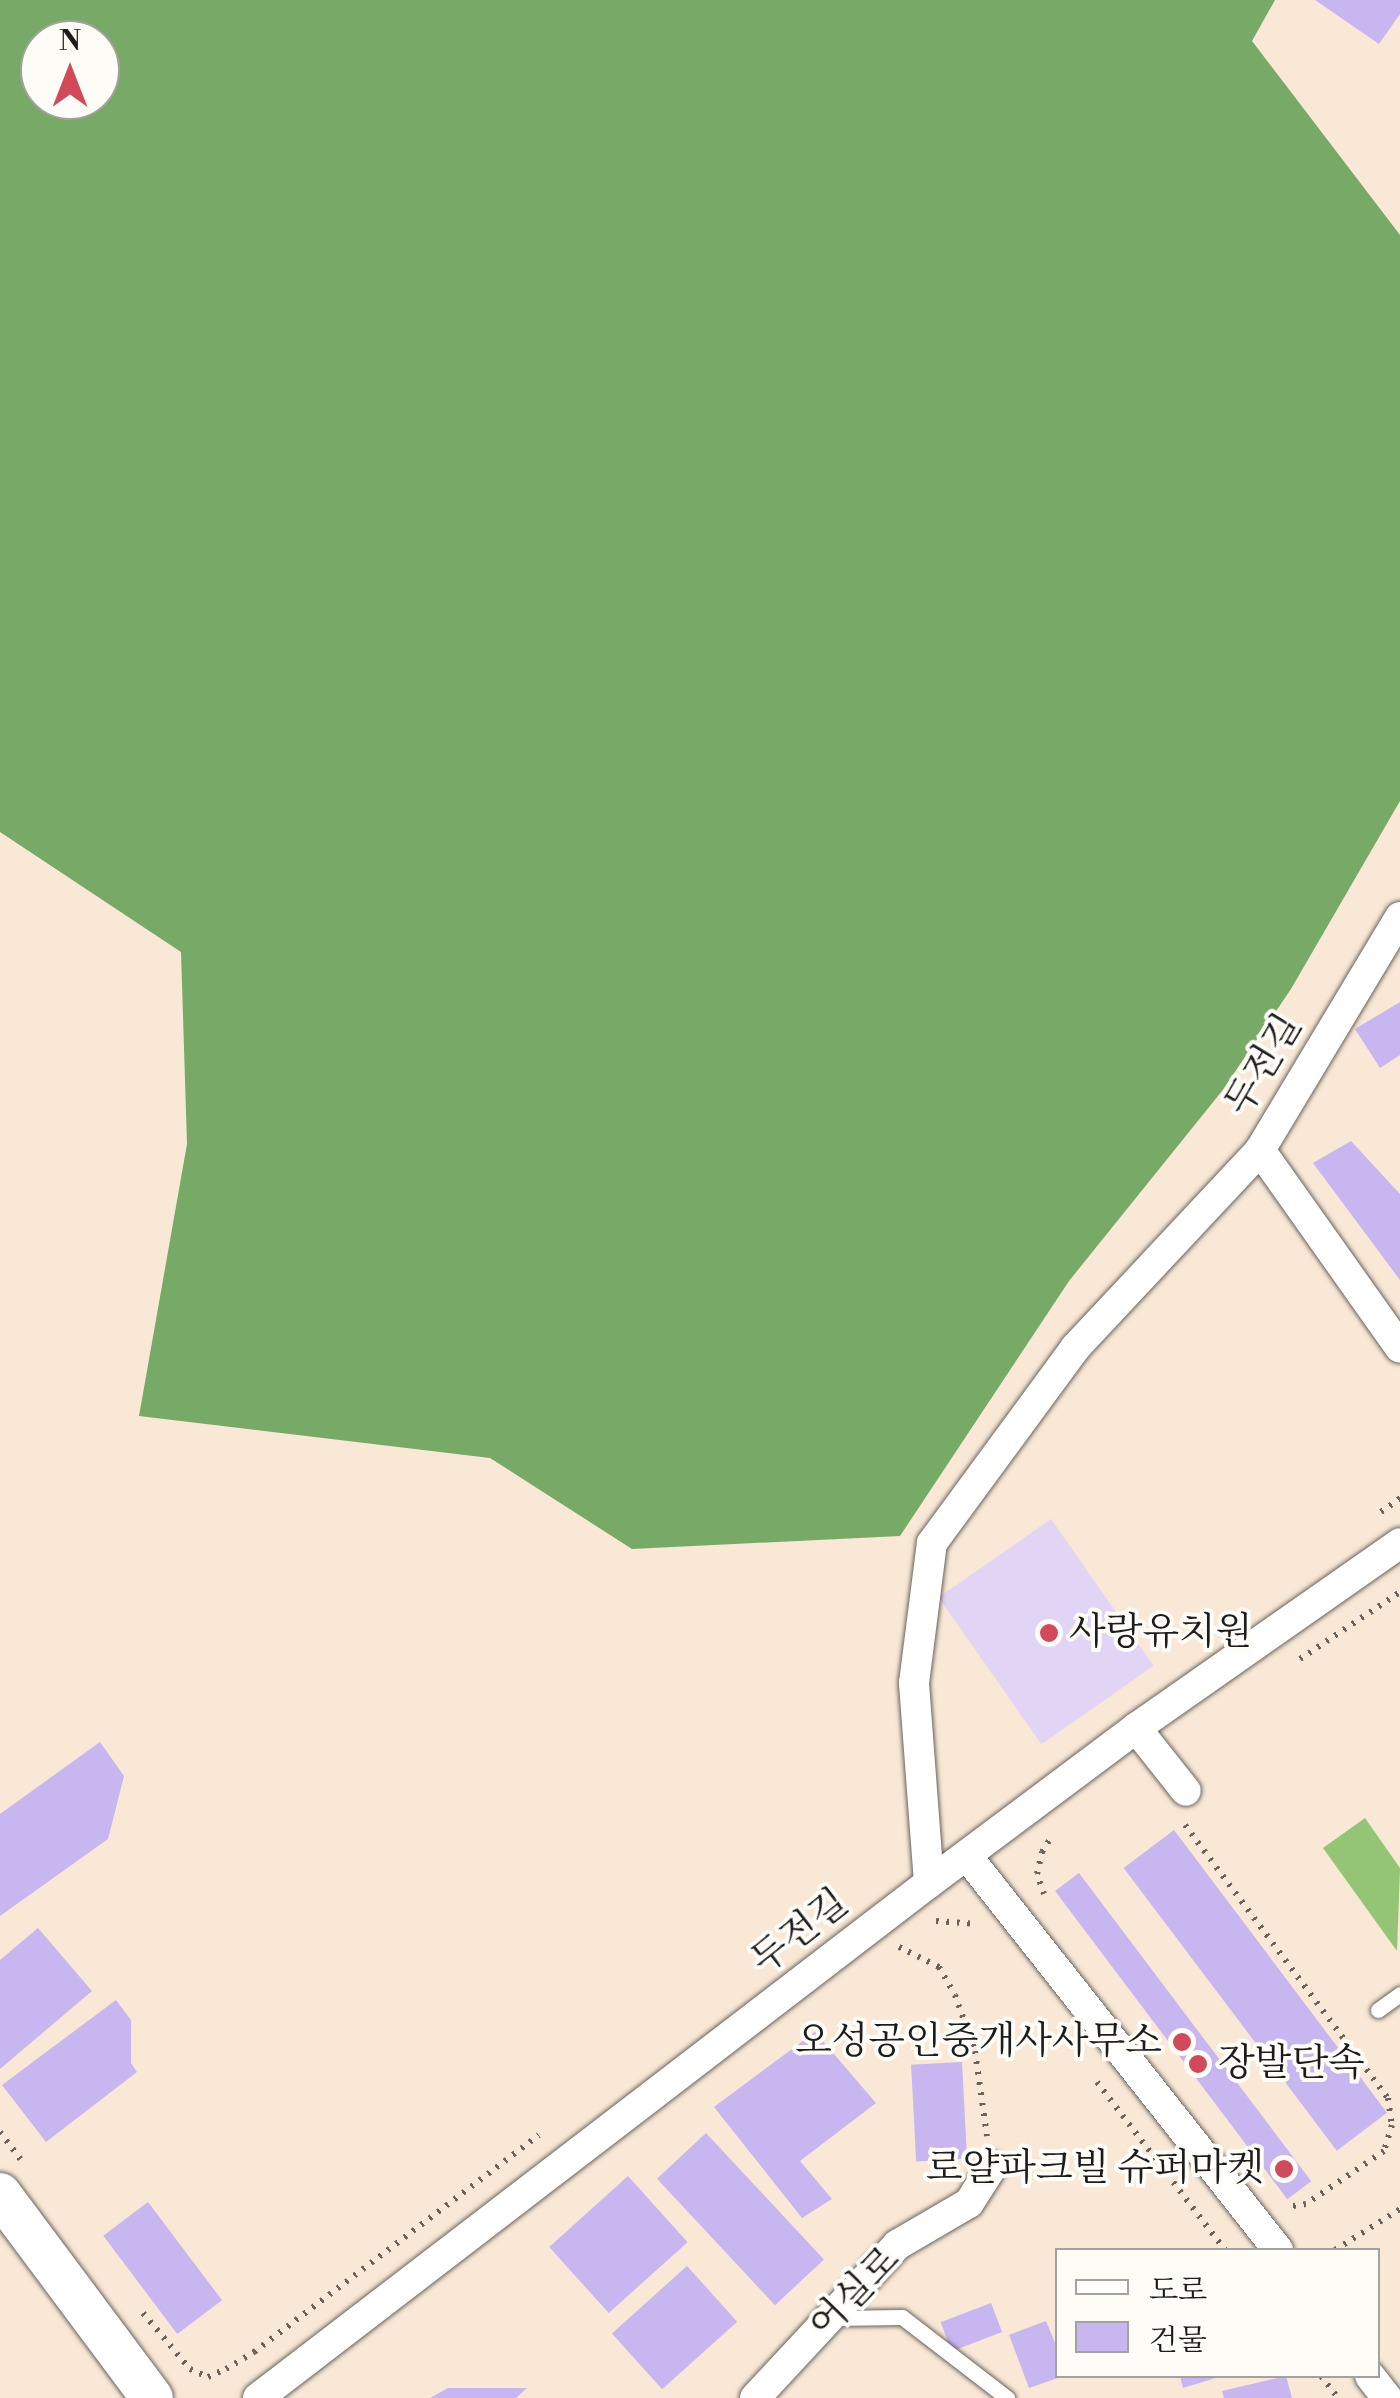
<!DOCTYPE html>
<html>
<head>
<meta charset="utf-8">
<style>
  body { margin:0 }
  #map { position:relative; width:1400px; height:2398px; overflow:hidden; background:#f8e8d5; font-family:"Libre Bodoni","Noto Serif KR",serif }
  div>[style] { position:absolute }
  .built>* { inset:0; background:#e1d4f4; transform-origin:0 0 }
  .green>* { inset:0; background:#94c575 }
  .forest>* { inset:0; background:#7a6 }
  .building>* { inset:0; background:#c8b6f0; transform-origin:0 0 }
  .path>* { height:6px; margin-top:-3px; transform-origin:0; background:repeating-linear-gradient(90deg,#69635d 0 2.5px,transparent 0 10.5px) }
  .roads { filter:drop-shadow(0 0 2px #69635d) drop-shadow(0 0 2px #69635d) }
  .lane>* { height:15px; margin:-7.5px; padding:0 7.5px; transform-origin:7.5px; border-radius:7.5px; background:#fff }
  .street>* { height:30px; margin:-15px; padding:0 15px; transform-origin:15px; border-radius:15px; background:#fff }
  .secondary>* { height:42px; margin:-21px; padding:0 21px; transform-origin:21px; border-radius:21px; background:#fff }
  .dots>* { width:28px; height:28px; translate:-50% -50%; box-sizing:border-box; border:5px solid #fdfcf7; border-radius:50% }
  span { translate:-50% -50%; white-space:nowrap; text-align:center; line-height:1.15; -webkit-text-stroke:8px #fdfcf7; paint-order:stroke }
  .street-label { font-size:38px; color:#1c1c1c }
  .poi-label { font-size:38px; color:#1c1c1c }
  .left { translate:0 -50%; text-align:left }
  .right { translate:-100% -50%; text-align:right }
  .legend { position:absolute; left:1055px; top:2248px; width:325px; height:130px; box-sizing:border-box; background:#fdfcf7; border:2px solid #a3a29f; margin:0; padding:12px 18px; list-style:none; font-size:30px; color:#1c1c1c }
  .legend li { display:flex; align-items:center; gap:20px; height:50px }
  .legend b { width:50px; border:2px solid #a3a29f }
  .north { position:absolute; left:20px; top:20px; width:100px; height:100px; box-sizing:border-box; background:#fdfcf7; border:2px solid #a3a29f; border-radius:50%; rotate:0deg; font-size:28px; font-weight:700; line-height:40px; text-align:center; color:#1c1c1c }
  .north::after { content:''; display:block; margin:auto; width:35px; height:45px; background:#d1495b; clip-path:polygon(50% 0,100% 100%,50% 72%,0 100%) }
</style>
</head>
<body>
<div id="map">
  <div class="built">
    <i style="left:1051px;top:1519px;width:179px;height:137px;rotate:55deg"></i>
  </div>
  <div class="green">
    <i style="clip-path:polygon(1365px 1818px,1400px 1868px,1397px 1951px,1323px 1848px)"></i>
  </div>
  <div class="forest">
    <i style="clip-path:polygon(evenodd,0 0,1275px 0,1252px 41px,1400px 235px,1400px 801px,1291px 989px,1222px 1091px,1069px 1281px,900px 1536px,632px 1549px,490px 1458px,139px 1416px,187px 1144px,181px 952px,0 832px,0 0,40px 40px,100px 40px,100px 100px,40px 100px,40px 40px)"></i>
  </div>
  <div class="building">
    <i style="clip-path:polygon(1315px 0,1400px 0,1400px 14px,1379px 44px)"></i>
    <i style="clip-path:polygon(1400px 1002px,1400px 1055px,1380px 1068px,1355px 1029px)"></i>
    <i style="clip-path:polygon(1351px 1141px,1400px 1194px,1400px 1280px,1313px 1163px)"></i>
    <i style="clip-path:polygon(100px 1742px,124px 1776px,108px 1839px,0 1916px,0 1814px)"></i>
    <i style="left:1174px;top:1830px;width:354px;height:63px;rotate:53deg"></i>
    <i style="left:1079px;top:1873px;width:386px;height:30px;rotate:53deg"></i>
    <i style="clip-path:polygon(38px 1928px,92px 1991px,0 2069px,0 1960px)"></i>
    <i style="clip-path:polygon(116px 2000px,131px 2020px,131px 2063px,137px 2072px,46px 2142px,2px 2085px)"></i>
    <i style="clip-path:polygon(815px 2032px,876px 2103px,800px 2161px,832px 2199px,802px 2218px,714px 2107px)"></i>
    <i style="left:962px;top:2062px;width:97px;height:51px;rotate:87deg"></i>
    <i style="left:706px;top:2133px;width:173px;height:67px;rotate:47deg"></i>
    <i style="left:628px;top:2176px;width:89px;height:106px;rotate:48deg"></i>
    <i style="left:148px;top:2202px;width:123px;height:56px;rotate:53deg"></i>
    <i style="left:687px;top:2266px;width:75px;height:101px;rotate:48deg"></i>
    <i style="left:991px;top:2303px;width:31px;height:54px;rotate:69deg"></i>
    <i style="clip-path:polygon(1046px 2321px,1058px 2350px,1058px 2378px,1029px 2388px,1009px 2335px)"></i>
    <i style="clip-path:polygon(1180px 2376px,1222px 2376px,1183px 2388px)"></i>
    <i style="clip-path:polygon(1286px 2376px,1292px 2398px,1224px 2398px,1222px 2391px)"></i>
    <i style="clip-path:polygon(448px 2388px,527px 2388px,516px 2398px,430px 2398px)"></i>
  </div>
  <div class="path">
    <i style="left:1381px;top:1512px;width:24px;rotate:-36deg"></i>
    <i style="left:1300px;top:1659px;width:120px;rotate:-33.8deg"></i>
    <i style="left:1185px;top:1825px;width:340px;rotate:53.4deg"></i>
    <i style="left:1388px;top:2098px;width:27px;rotate:82deg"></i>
    <i style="left:1392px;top:2125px;width:27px;rotate:107deg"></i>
    <i style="left:1384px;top:2151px;width:94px;rotate:145.8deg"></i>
    <i style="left:1306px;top:2204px;width:19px;rotate:171deg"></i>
    <i style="left:1044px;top:1894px;width:21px;rotate:-109deg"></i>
    <i style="left:1037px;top:1874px;width:23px;rotate:-77deg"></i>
    <i style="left:1042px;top:1852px;width:19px;rotate:-58deg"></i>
    <i style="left:936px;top:1921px;width:42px;rotate:4.1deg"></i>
    <i style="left:899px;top:1947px;width:45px;rotate:26.6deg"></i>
    <i style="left:939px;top:1967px;width:32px;rotate:60deg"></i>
    <i style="left:955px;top:1995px;width:59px;rotate:70.3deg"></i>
    <i style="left:975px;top:2051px;width:86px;rotate:82deg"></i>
    <i style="left:1097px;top:2082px;width:211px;rotate:52.7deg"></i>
    <i style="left:0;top:2132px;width:34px;rotate:53deg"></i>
    <i style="left:1335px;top:2250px;width:77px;rotate:-32.2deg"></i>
    <i style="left:143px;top:2313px;width:73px;rotate:50deg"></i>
    <i style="left:190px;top:2369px;width:20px;rotate:24deg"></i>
    <i style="left:208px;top:2377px;width:20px;rotate:-24deg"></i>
    <i style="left:226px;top:2369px;width:33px;rotate:-31deg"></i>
    <i style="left:254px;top:2352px;width:358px;rotate:-37.3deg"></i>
    <i style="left:1321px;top:2376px;width:28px;rotate:52deg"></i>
  </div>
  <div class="roads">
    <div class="lane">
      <i style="left:1378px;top:2010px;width:27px;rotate:-36deg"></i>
      <i style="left:834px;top:2318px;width:68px;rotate:-0.8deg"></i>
      <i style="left:902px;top:2317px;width:133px;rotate:37.6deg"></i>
    </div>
    <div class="street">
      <i style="left:1400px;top:917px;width:272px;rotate:121deg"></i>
      <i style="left:1260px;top:1150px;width:242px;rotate:54.7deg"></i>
      <i style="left:1136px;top:1728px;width:80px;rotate:51.6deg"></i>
      <i style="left:967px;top:1856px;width:502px;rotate:51.71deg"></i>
      <i style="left:929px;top:1883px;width:201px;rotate:-94.3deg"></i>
      <i style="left:914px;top:1683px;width:141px;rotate:-82.7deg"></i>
      <i style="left:932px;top:1543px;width:242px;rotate:-53.7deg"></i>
      <i style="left:1075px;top:1348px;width:271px;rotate:-46.9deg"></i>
      <i style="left:1370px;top:2376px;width:28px;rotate:52deg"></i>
      <i style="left:258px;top:2398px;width:846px;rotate:-37.51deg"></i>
      <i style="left:929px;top:1883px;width:259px;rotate:-36.8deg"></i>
      <i style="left:1136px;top:1728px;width:322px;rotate:-35deg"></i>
      <i style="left:755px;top:2398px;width:209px;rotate:-47.1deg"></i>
      <i style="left:897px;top:2245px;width:83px;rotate:-30.3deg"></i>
      <i style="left:969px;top:2203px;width:43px;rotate:-57.4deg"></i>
    </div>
    <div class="secondary">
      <i style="left:0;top:2194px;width:254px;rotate:53.3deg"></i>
    </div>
  </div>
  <div class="dots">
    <i style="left:1049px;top:1633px;background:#d1495b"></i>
    <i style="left:1182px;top:2042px;background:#d1495b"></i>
    <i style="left:1198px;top:2064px;background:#d1495b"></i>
    <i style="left:1284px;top:2169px;background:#d1495b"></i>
  </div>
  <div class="street-label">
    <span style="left:1264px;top:1065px;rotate:-59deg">두전길</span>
    <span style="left:800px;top:1932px;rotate:-38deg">두전길</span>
    <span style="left:855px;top:2293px;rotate:-46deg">어실로</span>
  </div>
  <div class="poi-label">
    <span class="left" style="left:1069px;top:1633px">사랑유치원</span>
    <span class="right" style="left:1162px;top:2042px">오성공인중개사사무소</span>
    <span class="left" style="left:1218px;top:2064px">장발단속</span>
    <span class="right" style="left:1264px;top:2169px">로얄파크빌 슈퍼마켓</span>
  </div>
  <ul class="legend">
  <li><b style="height:12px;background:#fff"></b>도로</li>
  <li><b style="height:28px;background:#c8b6f0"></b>건물</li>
  </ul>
  <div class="north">N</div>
</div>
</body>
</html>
